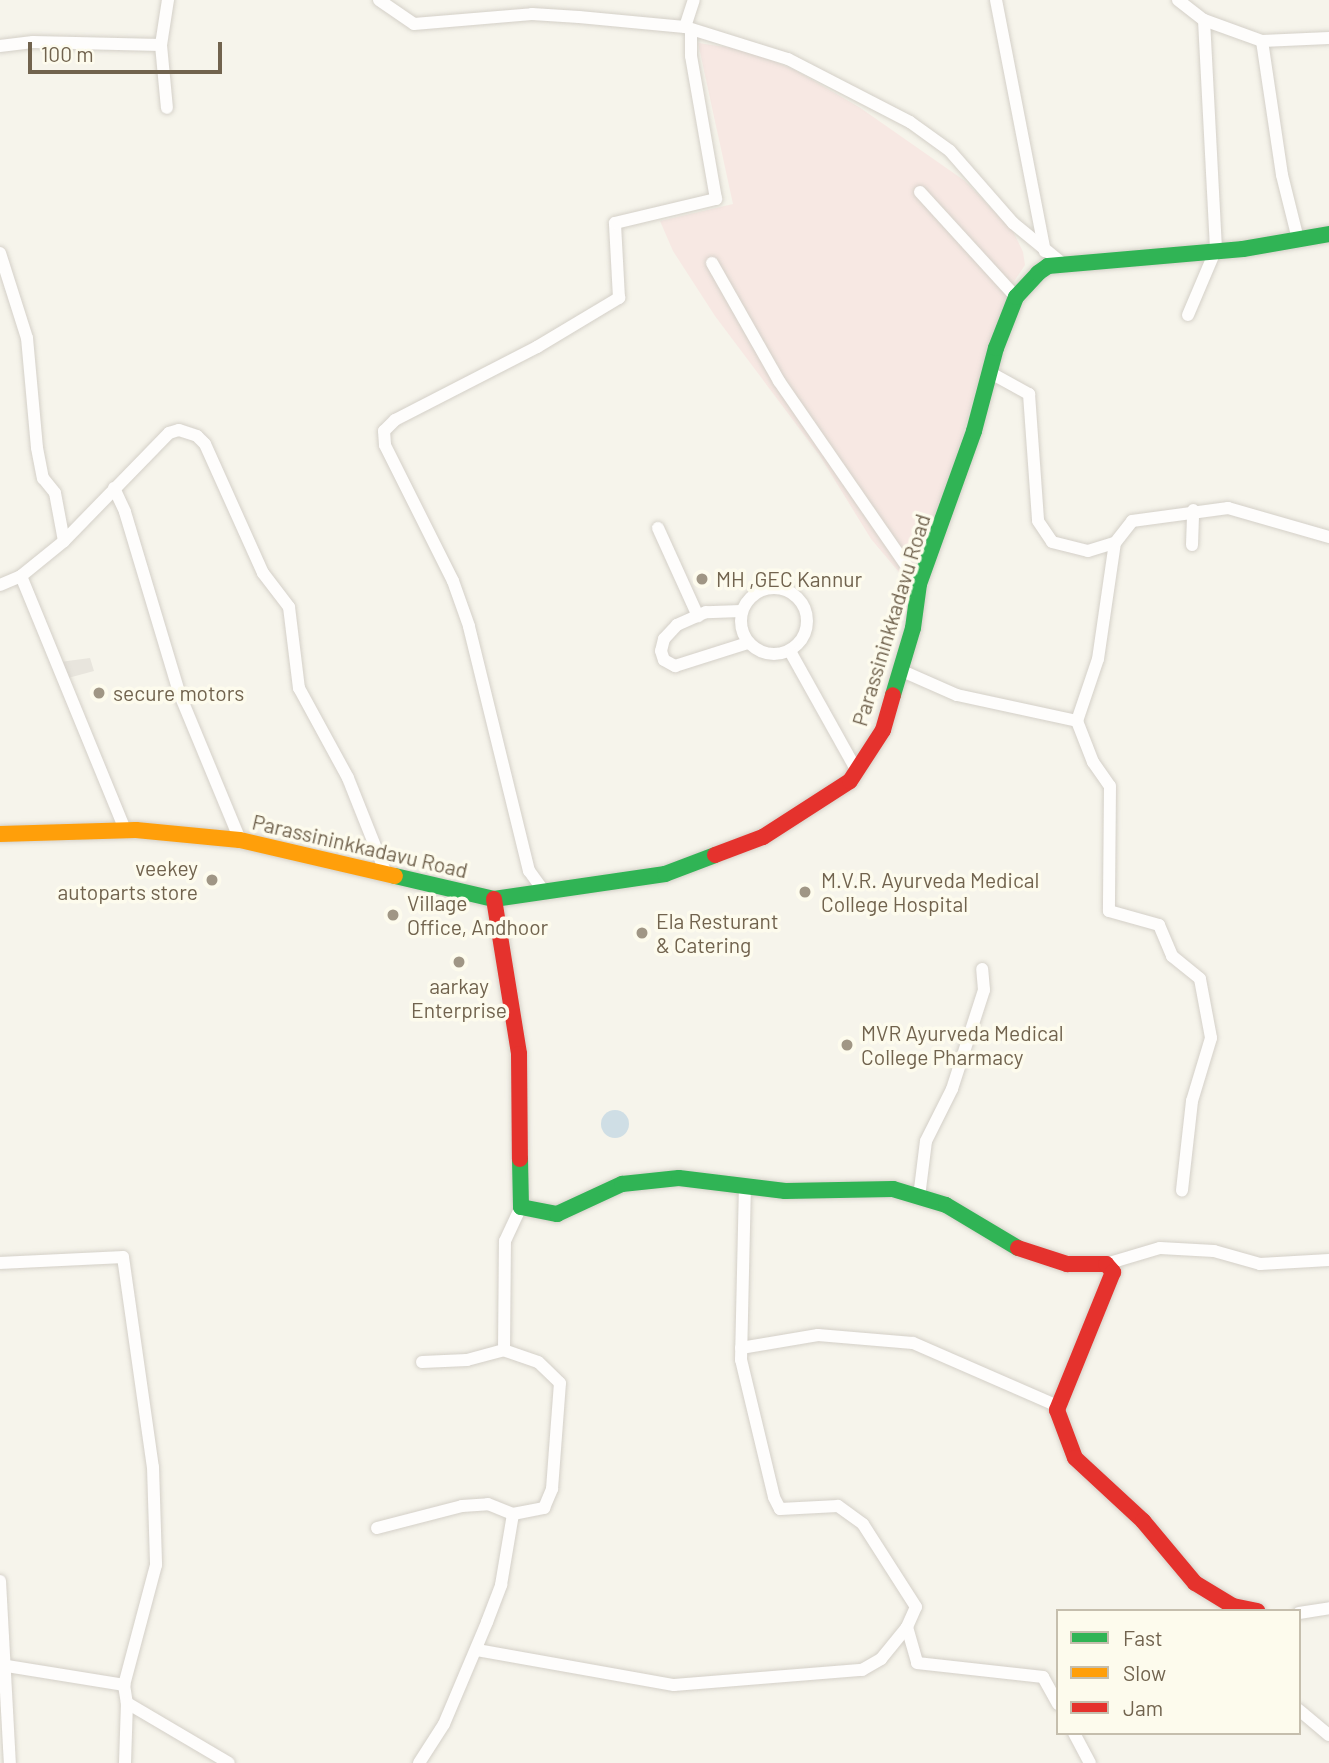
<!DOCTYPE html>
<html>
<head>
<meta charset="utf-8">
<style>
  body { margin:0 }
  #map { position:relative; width:1329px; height:1763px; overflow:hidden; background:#f6f4eb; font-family:Barlow,sans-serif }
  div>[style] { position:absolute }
  .industrial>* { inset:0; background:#e8e5dd }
  .medical>* { inset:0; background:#f7e8e3 }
  .water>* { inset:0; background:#cfdee5 }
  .round { border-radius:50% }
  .roads { filter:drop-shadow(0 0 2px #d4d0c8) drop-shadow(0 0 2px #d4d0c8) }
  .street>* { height:12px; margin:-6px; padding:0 6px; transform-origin:6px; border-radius:6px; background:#fefdfc }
  .street>.ring { margin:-6px; padding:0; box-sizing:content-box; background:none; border:12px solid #fefdfc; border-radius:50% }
  .fast>* { height:16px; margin:-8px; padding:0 8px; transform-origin:8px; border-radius:8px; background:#30b455 }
  .slow>* { height:16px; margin:-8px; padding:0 8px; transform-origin:8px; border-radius:8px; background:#ff9f0a }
  .jam>* { height:16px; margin:-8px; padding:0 8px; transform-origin:8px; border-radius:8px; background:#e5322d }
  .dots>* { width:19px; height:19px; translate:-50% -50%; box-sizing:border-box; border:4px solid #fdfbed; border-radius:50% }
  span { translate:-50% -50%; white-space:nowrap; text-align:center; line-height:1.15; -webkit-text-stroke:7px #fdfbed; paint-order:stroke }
  .poi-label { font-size:21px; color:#71634e }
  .left { translate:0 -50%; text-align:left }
  .right { translate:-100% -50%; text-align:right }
  .street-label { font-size:21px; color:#71634e }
  .legend { position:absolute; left:1056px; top:1609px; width:245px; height:126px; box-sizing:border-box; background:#fdfbed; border:2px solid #c5bead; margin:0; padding:9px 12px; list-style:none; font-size:21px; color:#71634e }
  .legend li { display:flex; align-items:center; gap:14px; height:35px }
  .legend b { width:35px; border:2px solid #c5bead }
  .scale { position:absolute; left:28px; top:42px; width:194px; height:32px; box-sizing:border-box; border:4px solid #71634e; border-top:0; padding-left:9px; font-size:21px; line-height:24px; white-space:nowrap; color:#71634e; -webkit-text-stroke:5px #fdfbed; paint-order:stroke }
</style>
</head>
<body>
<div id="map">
  <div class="industrial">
    <i style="clip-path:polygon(90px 658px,94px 671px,68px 678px,60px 662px)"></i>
  </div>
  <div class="medical">
    <i style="clip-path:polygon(698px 43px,747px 50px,795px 70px,859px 107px,965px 181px,1013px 231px,1023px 252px,1025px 265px,1009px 289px,1010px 304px,975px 392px,941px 511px,923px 556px,904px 578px,871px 539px,820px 456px,715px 316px,673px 251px,660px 221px,733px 204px)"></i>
  </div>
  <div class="water">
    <i class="round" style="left:601px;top:1110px;width:28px;height:28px"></i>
  </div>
  <div class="roads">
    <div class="street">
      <i style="left:379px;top:0;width:42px;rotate:34.4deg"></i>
      <i style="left:414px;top:24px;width:118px;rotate:-4.8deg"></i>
      <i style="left:532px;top:14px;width:47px;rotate:3.7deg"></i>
      <i style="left:579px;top:17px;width:106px;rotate:5.4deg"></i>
      <i style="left:685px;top:27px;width:108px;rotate:17.3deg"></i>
      <i style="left:788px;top:59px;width:137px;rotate:27.3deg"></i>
      <i style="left:910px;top:122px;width:49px;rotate:35.9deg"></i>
      <i style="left:950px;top:151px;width:96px;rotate:48.8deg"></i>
      <i style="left:1013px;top:223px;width:65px;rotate:39.4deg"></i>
      <i style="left:996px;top:0;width:256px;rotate:79deg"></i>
      <i style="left:1178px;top:0;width:33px;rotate:38deg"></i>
      <i style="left:1204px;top:20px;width:62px;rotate:19.9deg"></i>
      <i style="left:1262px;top:41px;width:67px;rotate:-2.6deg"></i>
      <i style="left:685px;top:27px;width:28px;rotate:-72deg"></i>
      <i style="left:1262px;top:41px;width:135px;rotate:81.5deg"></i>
      <i style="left:1282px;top:175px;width:66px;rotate:76deg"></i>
      <i style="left:161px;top:45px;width:63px;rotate:84.6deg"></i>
      <i style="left:0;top:46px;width:33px;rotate:-7deg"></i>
      <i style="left:33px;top:42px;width:128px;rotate:1.3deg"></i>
      <i style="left:161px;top:45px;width:46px;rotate:-81.2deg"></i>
      <i style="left:920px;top:192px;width:142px;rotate:47.6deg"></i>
      <i style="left:0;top:253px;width:89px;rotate:72.4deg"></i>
      <i style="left:27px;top:338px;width:110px;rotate:84.8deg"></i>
      <i style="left:37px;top:448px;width:31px;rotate:79deg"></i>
      <i style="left:43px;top:478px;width:19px;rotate:51deg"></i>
      <i style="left:55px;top:493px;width:49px;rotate:79.4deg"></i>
      <i style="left:712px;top:263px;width:136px;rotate:60.4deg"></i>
      <i style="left:779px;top:381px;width:247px;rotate:55.4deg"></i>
      <i style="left:1188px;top:315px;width:72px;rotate:-67deg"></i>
      <i style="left:1216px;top:249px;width:229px;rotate:-93deg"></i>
      <i style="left:989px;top:372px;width:46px;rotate:28.8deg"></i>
      <i style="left:1029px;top:394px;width:127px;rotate:85.9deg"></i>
      <i style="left:1038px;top:521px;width:25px;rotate:56deg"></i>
      <i style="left:1052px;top:542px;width:37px;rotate:14deg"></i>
      <i style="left:1088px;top:551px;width:28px;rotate:-17deg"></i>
      <i style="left:1115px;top:543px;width:28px;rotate:-52deg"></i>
      <i style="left:1132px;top:521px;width:97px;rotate:-7.7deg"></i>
      <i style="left:1228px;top:508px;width:105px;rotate:16deg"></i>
      <i style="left:114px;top:488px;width:26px;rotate:65deg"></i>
      <i style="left:125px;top:512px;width:191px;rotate:73.3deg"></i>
      <i style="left:180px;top:695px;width:157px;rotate:67.5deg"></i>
      <i style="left:658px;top:528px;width:97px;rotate:65.6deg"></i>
      <i style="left:1192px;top:545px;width:35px;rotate:-88deg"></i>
      <i style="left:21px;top:576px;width:274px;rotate:67.7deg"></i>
      <i style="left:0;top:585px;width:23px;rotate:-23deg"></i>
      <i style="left:21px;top:576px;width:55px;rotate:-39.1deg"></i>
      <i style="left:64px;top:541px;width:151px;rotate:-45.8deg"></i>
      <i style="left:169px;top:433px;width:10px;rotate:-17deg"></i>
      <i style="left:179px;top:430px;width:19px;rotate:18deg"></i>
      <i style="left:197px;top:436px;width:11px;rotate:45deg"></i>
      <i style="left:205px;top:444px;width:141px;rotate:65.8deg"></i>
      <i style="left:263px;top:573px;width:43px;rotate:52.6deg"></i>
      <i style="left:289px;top:607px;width:82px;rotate:83deg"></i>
      <i style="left:299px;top:688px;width:102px;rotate:61.4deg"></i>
      <i style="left:348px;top:778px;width:100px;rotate:68.3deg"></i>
      <i class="ring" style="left:741px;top:588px;width:54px;height:54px"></i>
      <i style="left:741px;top:611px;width:35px;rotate:178deg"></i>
      <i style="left:706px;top:612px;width:32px;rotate:156deg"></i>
      <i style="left:677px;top:625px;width:19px;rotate:133deg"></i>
      <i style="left:664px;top:639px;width:12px;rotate:104deg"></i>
      <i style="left:661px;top:651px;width:9px;rotate:72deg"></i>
      <i style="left:664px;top:660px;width:13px;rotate:29deg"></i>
      <i style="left:675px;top:666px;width:77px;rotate:-17.5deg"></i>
      <i style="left:791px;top:653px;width:135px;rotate:60.8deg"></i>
      <i style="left:900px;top:670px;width:62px;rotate:23.7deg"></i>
      <i style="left:957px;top:695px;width:123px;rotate:12.2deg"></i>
      <i style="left:1077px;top:721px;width:65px;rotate:-71.3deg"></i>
      <i style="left:1098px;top:659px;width:117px;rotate:-81.7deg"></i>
      <i style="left:1077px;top:721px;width:44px;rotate:68.7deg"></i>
      <i style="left:1093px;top:762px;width:29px;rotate:55deg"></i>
      <i style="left:1110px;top:786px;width:125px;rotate:90.5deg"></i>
      <i style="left:1109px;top:911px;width:52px;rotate:15.6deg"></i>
      <i style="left:1159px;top:925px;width:34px;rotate:67deg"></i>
      <i style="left:1172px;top:956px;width:36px;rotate:39deg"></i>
      <i style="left:1200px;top:979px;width:60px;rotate:79.4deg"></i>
      <i style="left:1211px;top:1038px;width:66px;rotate:106.8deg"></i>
      <i style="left:1192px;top:1101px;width:90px;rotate:96.4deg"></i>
      <i style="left:543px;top:890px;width:24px;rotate:-126deg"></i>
      <i style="left:529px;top:871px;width:252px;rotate:-103.8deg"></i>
      <i style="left:469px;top:626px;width:48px;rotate:-109.6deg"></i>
      <i style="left:453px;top:581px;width:152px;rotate:-116.6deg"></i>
      <i style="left:385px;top:445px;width:14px;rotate:-94deg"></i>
      <i style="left:384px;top:431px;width:16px;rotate:-45deg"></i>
      <i style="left:395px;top:420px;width:160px;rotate:-27.2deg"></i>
      <i style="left:537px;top:347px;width:96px;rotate:-30.9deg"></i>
      <i style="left:619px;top:298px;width:75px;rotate:-93.1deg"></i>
      <i style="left:615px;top:223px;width:104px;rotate:-13.4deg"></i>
      <i style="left:716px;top:199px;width:145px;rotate:-99.9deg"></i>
      <i style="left:691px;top:56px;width:26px;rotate:-90deg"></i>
      <i style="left:919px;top:1197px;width:56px;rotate:-82.9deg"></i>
      <i style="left:926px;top:1141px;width:58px;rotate:-63.4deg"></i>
      <i style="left:952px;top:1089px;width:104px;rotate:-72.1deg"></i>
      <i style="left:984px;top:990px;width:21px;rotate:-95deg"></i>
      <i style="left:0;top:1263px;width:123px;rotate:-2.8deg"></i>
      <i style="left:123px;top:1257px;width:212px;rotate:81.9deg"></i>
      <i style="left:153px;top:1467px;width:98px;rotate:88.2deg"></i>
      <i style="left:156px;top:1565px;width:124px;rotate:104.9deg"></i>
      <i style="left:124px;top:1685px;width:18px;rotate:81deg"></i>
      <i style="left:127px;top:1703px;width:118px;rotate:30.5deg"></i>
      <i style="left:1106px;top:1264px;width:56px;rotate:-16.5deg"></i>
      <i style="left:1160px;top:1248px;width:54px;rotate:3.2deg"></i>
      <i style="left:1214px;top:1251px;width:48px;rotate:15.8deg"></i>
      <i style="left:1260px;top:1264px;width:69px;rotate:-3.3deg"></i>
      <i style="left:741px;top:1348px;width:78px;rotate:-9.6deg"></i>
      <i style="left:818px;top:1335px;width:95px;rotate:4.8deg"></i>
      <i style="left:913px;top:1343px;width:158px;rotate:23.5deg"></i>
      <i style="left:422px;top:1362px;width:45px;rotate:-2.5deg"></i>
      <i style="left:467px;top:1360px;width:38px;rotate:-15deg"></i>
      <i style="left:377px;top:1528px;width:88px;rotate:-14.5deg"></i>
      <i style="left:462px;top:1506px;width:26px;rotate:-4deg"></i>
      <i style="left:488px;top:1504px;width:27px;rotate:22deg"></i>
      <i style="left:0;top:1581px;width:182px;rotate:86.9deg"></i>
      <i style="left:1299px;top:1613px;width:30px;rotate:-9deg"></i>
      <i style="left:907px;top:1627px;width:37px;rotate:74deg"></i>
      <i style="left:917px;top:1663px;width:127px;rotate:6.3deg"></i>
      <i style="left:1043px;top:1677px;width:31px;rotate:61deg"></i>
      <i style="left:477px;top:1650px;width:200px;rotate:10.1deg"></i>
      <i style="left:674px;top:1685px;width:189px;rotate:-4.6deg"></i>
      <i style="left:862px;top:1670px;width:22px;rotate:-30deg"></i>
      <i style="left:881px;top:1659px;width:41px;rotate:-50.9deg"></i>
      <i style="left:907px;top:1627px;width:22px;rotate:-66deg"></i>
      <i style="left:916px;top:1607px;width:98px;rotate:-122.6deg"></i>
      <i style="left:863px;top:1524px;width:31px;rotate:-144deg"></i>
      <i style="left:838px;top:1506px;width:58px;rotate:177deg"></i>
      <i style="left:780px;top:1509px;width:13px;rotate:-117deg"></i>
      <i style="left:774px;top:1497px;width:141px;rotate:-103.5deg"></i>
      <i style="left:741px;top:1360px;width:172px;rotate:-88.7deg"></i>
      <i style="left:7px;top:1666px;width:119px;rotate:9.2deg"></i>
      <i style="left:1299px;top:1710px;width:39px;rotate:40deg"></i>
      <i style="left:1074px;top:1733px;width:34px;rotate:62deg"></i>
      <i style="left:125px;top:1763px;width:60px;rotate:-88.1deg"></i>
      <i style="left:419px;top:1763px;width:46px;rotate:-57.3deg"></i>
      <i style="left:444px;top:1724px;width:111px;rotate:-67.1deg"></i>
      <i style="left:487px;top:1622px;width:40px;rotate:-69deg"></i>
      <i style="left:501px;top:1585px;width:72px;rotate:-80.4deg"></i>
      <i style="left:513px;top:1514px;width:32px;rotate:-11deg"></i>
      <i style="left:544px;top:1508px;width:21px;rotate:-67deg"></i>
      <i style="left:552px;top:1489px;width:106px;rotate:-85.7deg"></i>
      <i style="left:560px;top:1383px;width:30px;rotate:-136deg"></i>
      <i style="left:538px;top:1362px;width:36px;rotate:-161deg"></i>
      <i style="left:504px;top:1350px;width:109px;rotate:-89.5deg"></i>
      <i style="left:505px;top:1241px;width:38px;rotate:-65deg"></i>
    </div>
    <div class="fast">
      <i style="left:893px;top:695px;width:70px;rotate:-73.4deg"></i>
      <i style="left:913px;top:628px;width:44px;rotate:-82.2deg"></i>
      <i style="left:919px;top:584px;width:163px;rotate:-70.2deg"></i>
      <i style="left:974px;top:431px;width:86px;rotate:-75.2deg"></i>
      <i style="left:996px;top:348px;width:55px;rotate:-68.6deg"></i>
      <i style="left:1016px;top:297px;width:33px;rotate:-47deg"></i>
      <i style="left:1038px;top:273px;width:12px;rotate:-35deg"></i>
      <i style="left:1048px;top:266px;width:196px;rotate:-5deg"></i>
      <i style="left:1243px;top:249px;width:87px;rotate:-9.9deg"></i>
      <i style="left:395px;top:876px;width:102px;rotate:13.1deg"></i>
      <i style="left:494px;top:899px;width:173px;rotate:-8.3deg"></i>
      <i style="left:665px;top:874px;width:53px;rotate:-20.8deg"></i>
      <i style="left:520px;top:1159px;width:48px;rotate:88.8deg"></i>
      <i style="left:521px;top:1207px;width:37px;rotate:11deg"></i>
      <i style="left:557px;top:1214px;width:72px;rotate:-24.8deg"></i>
      <i style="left:622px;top:1184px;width:57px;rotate:-6deg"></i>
      <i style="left:679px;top:1178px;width:107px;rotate:7deg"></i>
      <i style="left:785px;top:1191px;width:108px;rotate:-1.1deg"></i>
      <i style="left:893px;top:1189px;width:55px;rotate:16.8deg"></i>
      <i style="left:946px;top:1205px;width:84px;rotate:30.8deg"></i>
    </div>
    <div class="slow">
      <i style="left:0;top:834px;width:136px;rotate:-1.7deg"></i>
      <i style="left:136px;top:830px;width:104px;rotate:5.5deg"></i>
      <i style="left:240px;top:840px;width:159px;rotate:13.1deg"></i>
    </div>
    <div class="jam">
      <i style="left:715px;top:855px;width:51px;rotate:-20.6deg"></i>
      <i style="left:763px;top:837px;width:103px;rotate:-32.8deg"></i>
      <i style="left:850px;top:781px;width:61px;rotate:-57.1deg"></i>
      <i style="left:883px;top:730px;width:36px;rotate:-74deg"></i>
      <i style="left:494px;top:899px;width:157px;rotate:80.8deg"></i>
      <i style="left:519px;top:1054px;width:105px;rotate:89.5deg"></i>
      <i style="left:1018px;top:1248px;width:52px;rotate:18.1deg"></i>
      <i style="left:1067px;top:1264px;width:39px"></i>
      <i style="left:1106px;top:1264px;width:11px;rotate:49deg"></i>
      <i style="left:1113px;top:1272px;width:149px;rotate:112.1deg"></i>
      <i style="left:1057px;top:1410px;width:51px;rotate:69.4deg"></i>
      <i style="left:1075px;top:1458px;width:93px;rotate:42.8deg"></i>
      <i style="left:1143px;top:1521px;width:81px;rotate:50deg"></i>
      <i style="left:1195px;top:1583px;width:44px;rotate:31.2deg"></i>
      <i style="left:1233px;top:1606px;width:25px;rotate:12deg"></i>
    </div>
  </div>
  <div class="dots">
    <i style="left:702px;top:579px;background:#a09685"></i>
    <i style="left:99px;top:693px;background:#a09685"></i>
    <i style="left:212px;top:880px;background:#a09685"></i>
    <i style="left:805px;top:892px;background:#a09685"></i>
    <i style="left:393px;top:915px;background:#a09685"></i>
    <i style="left:642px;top:933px;background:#a09685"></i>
    <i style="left:459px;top:962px;background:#a09685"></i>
    <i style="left:847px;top:1045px;background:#a09685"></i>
  </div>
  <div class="poi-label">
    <span class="left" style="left:716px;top:579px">MH ,GEC Kannur</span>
    <span class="left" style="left:113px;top:693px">secure motors</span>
    <span class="right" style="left:198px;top:880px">veekey<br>autoparts store</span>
    <span class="left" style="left:821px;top:892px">M.V.R. Ayurveda Medical<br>College Hospital</span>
    <span class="left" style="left:407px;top:915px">Village<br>Office, Andhoor</span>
    <span class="left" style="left:656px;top:933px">Ela Resturant<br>&amp; Catering</span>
    <span style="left:459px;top:998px">aarkay<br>Enterprise</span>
    <span class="left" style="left:861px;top:1045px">MVR Ayurveda Medical<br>College Pharmacy</span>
  </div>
  <div class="street-label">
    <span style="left:891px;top:620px;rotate:-73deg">Parassininkkadavu Road</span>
    <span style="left:360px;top:846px;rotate:13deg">Parassininkkadavu Road</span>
  </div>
  <ul class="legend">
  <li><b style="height:9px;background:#30b455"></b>Fast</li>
  <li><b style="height:9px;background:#ff9f0a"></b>Slow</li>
  <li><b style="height:9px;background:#e5322d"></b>Jam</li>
  </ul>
  <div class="scale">100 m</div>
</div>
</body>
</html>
